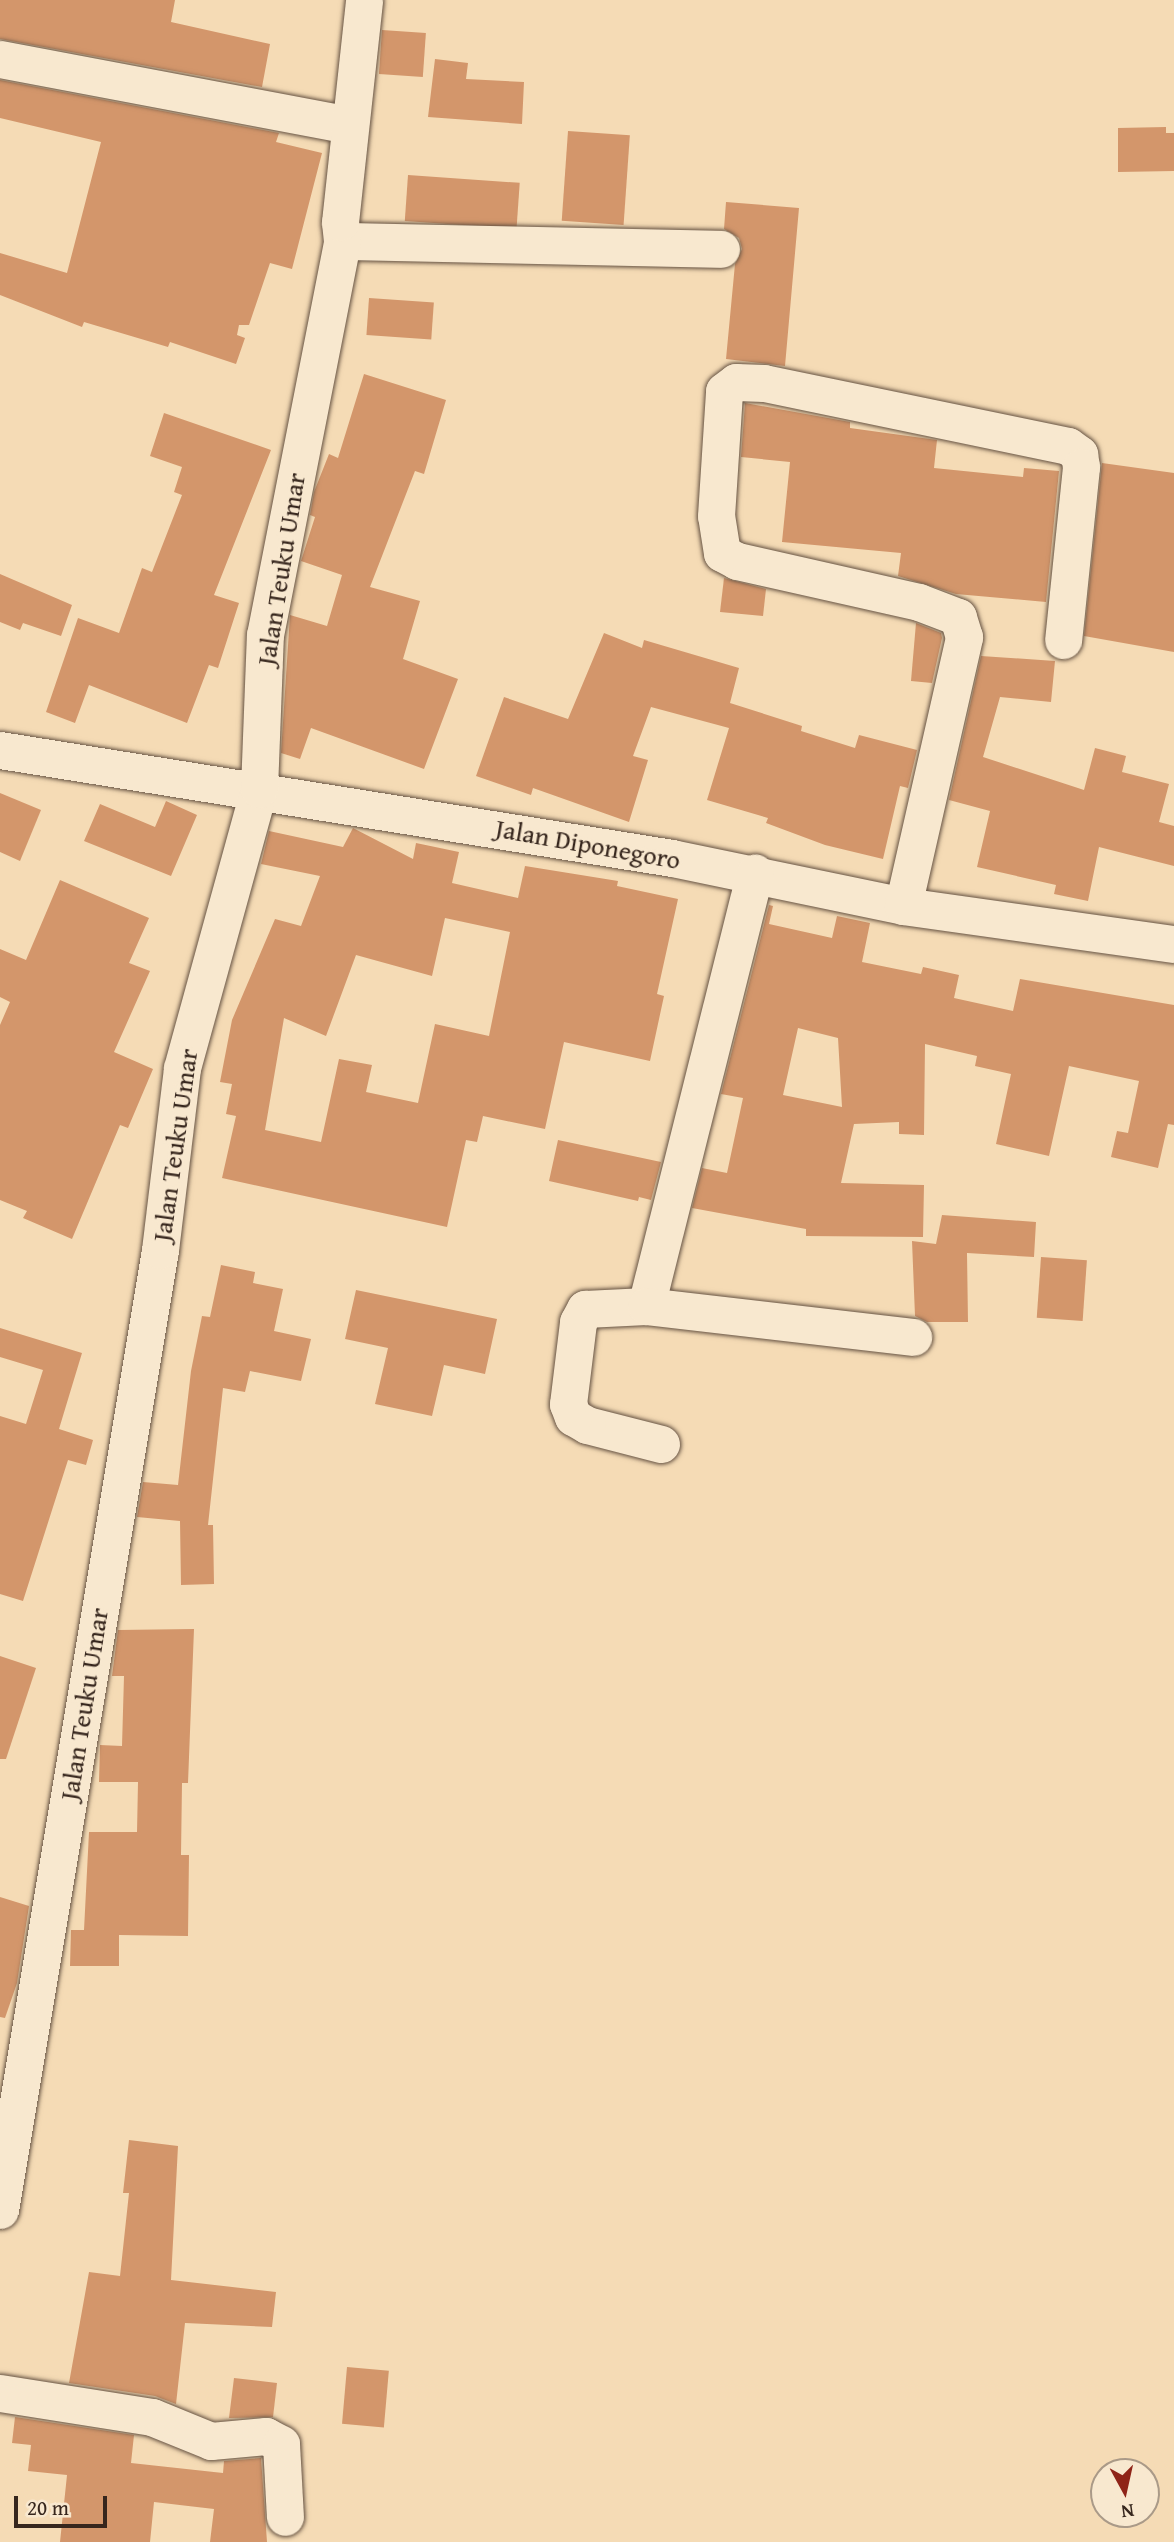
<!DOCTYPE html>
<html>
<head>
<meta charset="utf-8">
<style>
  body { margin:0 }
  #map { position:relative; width:1174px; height:2542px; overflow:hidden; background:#f5dbb5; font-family:"Gentium Book Plus",serif }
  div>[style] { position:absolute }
  .building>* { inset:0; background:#d3966b; transform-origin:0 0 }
  .roads { filter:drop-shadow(0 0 2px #665343) drop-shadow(0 0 2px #665343) }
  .minor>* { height:37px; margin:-18.5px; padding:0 18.5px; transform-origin:18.5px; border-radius:18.5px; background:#f8e8cf }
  span { translate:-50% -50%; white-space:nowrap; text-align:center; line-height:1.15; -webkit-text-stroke:6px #f8e8cf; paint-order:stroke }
  .street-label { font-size:26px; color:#36261d }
  .north { position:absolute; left:1090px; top:2458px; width:70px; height:70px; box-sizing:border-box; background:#f8e8cf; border:2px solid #aa9a88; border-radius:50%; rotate:172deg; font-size:19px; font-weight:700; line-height:28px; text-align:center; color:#36261d }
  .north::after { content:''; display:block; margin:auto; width:24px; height:32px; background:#8f2418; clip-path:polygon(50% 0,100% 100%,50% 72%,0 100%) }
  .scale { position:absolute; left:14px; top:2496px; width:93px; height:32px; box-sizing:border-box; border:4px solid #36261d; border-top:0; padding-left:9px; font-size:21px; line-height:24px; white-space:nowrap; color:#36261d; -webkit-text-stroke:5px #f8e8cf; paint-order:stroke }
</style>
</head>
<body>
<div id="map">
  <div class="building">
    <i style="clip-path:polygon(0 0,175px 0,171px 22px,270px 44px,262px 87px,0 39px)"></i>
    <i style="left:382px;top:30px;width:44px;height:44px;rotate:4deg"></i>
    <i style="clip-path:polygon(435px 59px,468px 63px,466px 79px,524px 82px,522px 124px,428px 117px)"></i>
    <i style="clip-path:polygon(0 80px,279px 133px,276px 142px,322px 153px,292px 269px,270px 263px,249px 325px,239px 325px,237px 335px,245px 338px,236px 364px,170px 342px,168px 347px,84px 322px,82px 327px,0 295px,0 253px,67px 273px,101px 142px,0 118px)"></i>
    <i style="clip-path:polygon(1166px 127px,1166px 133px,1174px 133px,1174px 171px,1118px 172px,1118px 128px)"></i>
    <i style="left:568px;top:131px;width:62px;height:90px;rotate:4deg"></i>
    <i style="left:408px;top:175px;width:112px;height:46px;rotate:4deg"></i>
    <i style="clip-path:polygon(726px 202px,799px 208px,785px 366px,726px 359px,735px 264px,742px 249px,739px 238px,724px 229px)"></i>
    <i style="left:369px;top:298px;width:65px;height:37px;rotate:4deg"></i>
    <i style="clip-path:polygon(364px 374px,446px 400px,424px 474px,415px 471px,370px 587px,420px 601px,403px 659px,458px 679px,424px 769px,311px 728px,300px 759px,281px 753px,290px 615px,327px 626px,342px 575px,301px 561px,315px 517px,310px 515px,314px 492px,329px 454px,338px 458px)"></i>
    <i style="clip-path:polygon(745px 403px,850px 422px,850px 428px,937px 440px,934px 468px,1023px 477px,1024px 468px,1059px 471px,1046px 602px,956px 594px,898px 576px,901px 553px,782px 542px,790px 462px,741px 457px)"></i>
    <i style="clip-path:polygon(164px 413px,271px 450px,214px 595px,239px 603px,218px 668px,209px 665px,187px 723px,89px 685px,75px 723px,46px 712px,78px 618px,119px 633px,142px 568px,152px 572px,182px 495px,174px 492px,182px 467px,150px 456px)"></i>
    <i style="clip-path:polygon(1102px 463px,1174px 473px,1174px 652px,1084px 636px)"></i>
    <i style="clip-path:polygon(0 574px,72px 605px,61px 636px,23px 623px,20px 630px,0 622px)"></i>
    <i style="clip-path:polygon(724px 578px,766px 589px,763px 616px,720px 612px)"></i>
    <i style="clip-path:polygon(916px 623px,941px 633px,942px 638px,932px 683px,911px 681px)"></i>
    <i style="clip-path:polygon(604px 633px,642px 648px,644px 640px,739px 668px,730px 703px,802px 726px,801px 731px,855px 748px,859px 735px,917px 750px,908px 788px,900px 786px,883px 859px,825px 845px,766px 823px,768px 818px,707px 800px,729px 728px,651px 707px,633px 756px,648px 760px,629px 822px,533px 788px,531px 795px,476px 776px,504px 697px,568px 719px)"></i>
    <i style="clip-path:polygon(981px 656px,1055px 661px,1051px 702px,1000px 697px,983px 757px,1084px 790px,1095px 748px,1126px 756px,1122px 772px,1169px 784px,1159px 822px,1174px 826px,1174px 866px,1099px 847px,1088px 901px,1054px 894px,1056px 885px,977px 867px,990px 811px,949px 800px)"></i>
    <i style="clip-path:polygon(0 793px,41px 810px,20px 861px,0 852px)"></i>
    <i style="clip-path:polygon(166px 801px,197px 815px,171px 876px,84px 841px,100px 804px,155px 827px)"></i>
    <i style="clip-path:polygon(evenodd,353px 828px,413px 859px,416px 843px,459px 852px,452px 883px,518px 898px,525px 866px,618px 881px,617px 886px,678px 899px,657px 994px,664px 996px,650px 1061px,564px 1042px,545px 1129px,483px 1116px,477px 1142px,466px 1140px,447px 1227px,222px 1178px,236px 1116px,226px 1114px,232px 1084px,220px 1082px,232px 1020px,275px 919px,301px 926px,320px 876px,261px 864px,269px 831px,343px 847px,353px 828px,445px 918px,510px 932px,489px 1036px,435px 1024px,418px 1103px,366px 1092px,372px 1065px,339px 1059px,321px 1142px,265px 1130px,284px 1018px,326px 1036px,356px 955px,432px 976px,445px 918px)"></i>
    <i style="clip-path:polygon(60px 880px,149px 918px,129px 963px,150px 971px,114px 1052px,153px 1069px,128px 1128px,120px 1125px,72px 1239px,23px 1218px,27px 1211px,0 1200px,0 1025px,10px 1002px,0 997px,0 949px,26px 960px)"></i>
    <i style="clip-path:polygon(evenodd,769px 905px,773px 906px,769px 924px,832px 938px,837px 916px,870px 923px,862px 962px,921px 974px,923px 967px,959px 975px,954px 998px,1013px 1011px,1020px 979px,1174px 1005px,1174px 1125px,1168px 1124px,1158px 1168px,1111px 1157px,1117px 1131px,1128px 1133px,1139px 1081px,1069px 1066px,1049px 1156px,996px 1144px,1011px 1074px,975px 1066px,977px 1056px,925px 1044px,924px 1135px,899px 1134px,899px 1122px,854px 1124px,841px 1183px,924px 1185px,923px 1237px,806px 1236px,806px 1229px,692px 1208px,702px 1168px,727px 1173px,743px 1098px,721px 1094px,769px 905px,798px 1028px,838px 1038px,842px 1107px,783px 1095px,798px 1028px)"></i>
    <i style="clip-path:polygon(558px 1140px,661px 1162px,651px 1200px,639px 1197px,638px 1201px,549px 1181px)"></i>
    <i style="clip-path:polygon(942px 1215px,1036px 1222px,1034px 1257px,967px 1253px,968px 1322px,927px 1322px,915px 1316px,912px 1241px,936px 1244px)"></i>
    <i style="left:1041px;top:1257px;width:46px;height:61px;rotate:4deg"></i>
    <i style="clip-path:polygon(221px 1265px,255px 1272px,253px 1283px,283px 1289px,274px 1331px,311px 1339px,301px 1381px,250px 1371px,245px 1392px,223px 1388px,208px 1525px,213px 1525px,214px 1584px,181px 1585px,180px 1521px,137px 1517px,143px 1482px,178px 1485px,191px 1371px,202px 1316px,210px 1317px)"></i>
    <i style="clip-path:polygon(356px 1290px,497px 1319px,485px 1374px,444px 1365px,432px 1416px,375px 1404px,388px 1348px,345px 1339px)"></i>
    <i style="clip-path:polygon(0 1328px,82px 1353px,59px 1429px,93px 1440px,86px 1465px,68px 1460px,23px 1601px,0 1594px,0 1416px,26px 1424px,43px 1370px,0 1357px)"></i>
    <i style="clip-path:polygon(194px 1629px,188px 1783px,182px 1783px,181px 1855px,189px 1855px,188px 1936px,119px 1935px,119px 1966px,70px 1966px,71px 1930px,84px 1930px,89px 1832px,137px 1832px,138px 1782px,99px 1782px,100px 1745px,122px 1746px,124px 1676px,112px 1676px,118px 1630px)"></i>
    <i style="clip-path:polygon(0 1656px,36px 1668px,6px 1759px,0 1759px)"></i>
    <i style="clip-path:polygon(0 1897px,29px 1906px,17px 1983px,5px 2018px,0 2017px)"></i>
    <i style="clip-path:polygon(129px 2140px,178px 2146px,171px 2280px,276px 2292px,272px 2327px,185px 2323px,176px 2404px,155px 2396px,69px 2383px,89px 2272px,120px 2276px,129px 2193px,123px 2193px)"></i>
    <i style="left:347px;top:2367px;width:42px;height:57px;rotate:5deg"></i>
    <i style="clip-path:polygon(234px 2378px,277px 2383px,273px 2417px,229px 2418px)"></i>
    <i style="clip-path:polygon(15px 2417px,134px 2435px,131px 2463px,223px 2473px,224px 2461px,261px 2458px,267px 2542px,210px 2542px,214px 2509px,154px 2502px,150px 2542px,60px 2542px,67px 2475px,28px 2471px,31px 2445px,12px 2443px)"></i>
  </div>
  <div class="roads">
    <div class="minor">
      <i style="left:0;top:59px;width:356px;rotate:10.7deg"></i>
      <i style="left:342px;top:241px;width:379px;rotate:1.2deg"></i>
      <i style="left:0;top:750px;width:681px;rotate:9.13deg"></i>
      <i style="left:672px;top:858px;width:236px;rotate:11.7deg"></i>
      <i style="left:903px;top:906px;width:274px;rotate:8deg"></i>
      <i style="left:903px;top:906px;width:276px;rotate:-77.2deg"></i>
      <i style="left:964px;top:637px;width:21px;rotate:-107deg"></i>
      <i style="left:958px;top:617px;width:42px;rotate:-159deg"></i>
      <i style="left:919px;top:602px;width:187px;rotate:-167.3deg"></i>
      <i style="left:737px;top:561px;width:17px;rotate:-152deg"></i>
      <i style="left:722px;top:553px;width:37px;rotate:-99deg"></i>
      <i style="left:716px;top:516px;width:125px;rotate:-86.3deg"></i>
      <i style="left:724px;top:391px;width:15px;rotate:-37deg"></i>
      <i style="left:736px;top:382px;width:28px;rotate:2deg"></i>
      <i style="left:764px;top:383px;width:310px;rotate:11.7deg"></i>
      <i style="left:1068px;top:446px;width:14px;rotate:36deg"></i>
      <i style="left:1079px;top:454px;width:13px;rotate:81deg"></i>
      <i style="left:1081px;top:467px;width:174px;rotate:95.9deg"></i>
      <i style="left:646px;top:1306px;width:447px;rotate:-75.9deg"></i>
      <i style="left:661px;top:1444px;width:76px;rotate:-165.6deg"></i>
      <i style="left:587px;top:1425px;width:16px;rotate:-150deg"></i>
      <i style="left:573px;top:1417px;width:14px;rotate:-111deg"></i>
      <i style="left:568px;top:1404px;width:83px;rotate:-83deg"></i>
      <i style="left:578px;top:1322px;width:15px;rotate:-62deg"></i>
      <i style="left:585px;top:1309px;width:61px;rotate:-2.8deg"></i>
      <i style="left:646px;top:1306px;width:269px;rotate:6.6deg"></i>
      <i style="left:0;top:2210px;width:973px;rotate:-80.54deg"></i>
      <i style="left:160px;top:1250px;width:183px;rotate:-83.1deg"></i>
      <i style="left:182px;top:1068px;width:289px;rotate:-74.6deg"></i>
      <i style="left:259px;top:789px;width:154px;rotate:-87.8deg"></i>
      <i style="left:265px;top:635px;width:401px;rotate:-78.9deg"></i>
      <i style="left:342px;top:241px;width:19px;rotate:-96deg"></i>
      <i style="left:340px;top:222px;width:223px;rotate:-83.8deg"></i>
      <i style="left:0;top:2393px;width:154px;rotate:9deg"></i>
      <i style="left:152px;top:2417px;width:64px;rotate:22.1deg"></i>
      <i style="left:211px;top:2441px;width:55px;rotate:-5.2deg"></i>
      <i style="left:266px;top:2436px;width:17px;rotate:28deg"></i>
      <i style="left:281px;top:2444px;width:73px;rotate:86.9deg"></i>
    </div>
  </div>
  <div class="street-label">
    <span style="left:281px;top:569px;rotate:-81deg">Jalan Teuku Umar</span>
    <span style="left:588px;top:844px;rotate:10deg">Jalan Diponegoro</span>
    <span style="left:175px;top:1145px;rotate:-82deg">Jalan Teuku Umar</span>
    <span style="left:84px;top:1704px;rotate:-81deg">Jalan Teuku Umar</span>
  </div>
  <div class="north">N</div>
  <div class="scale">20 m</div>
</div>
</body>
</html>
